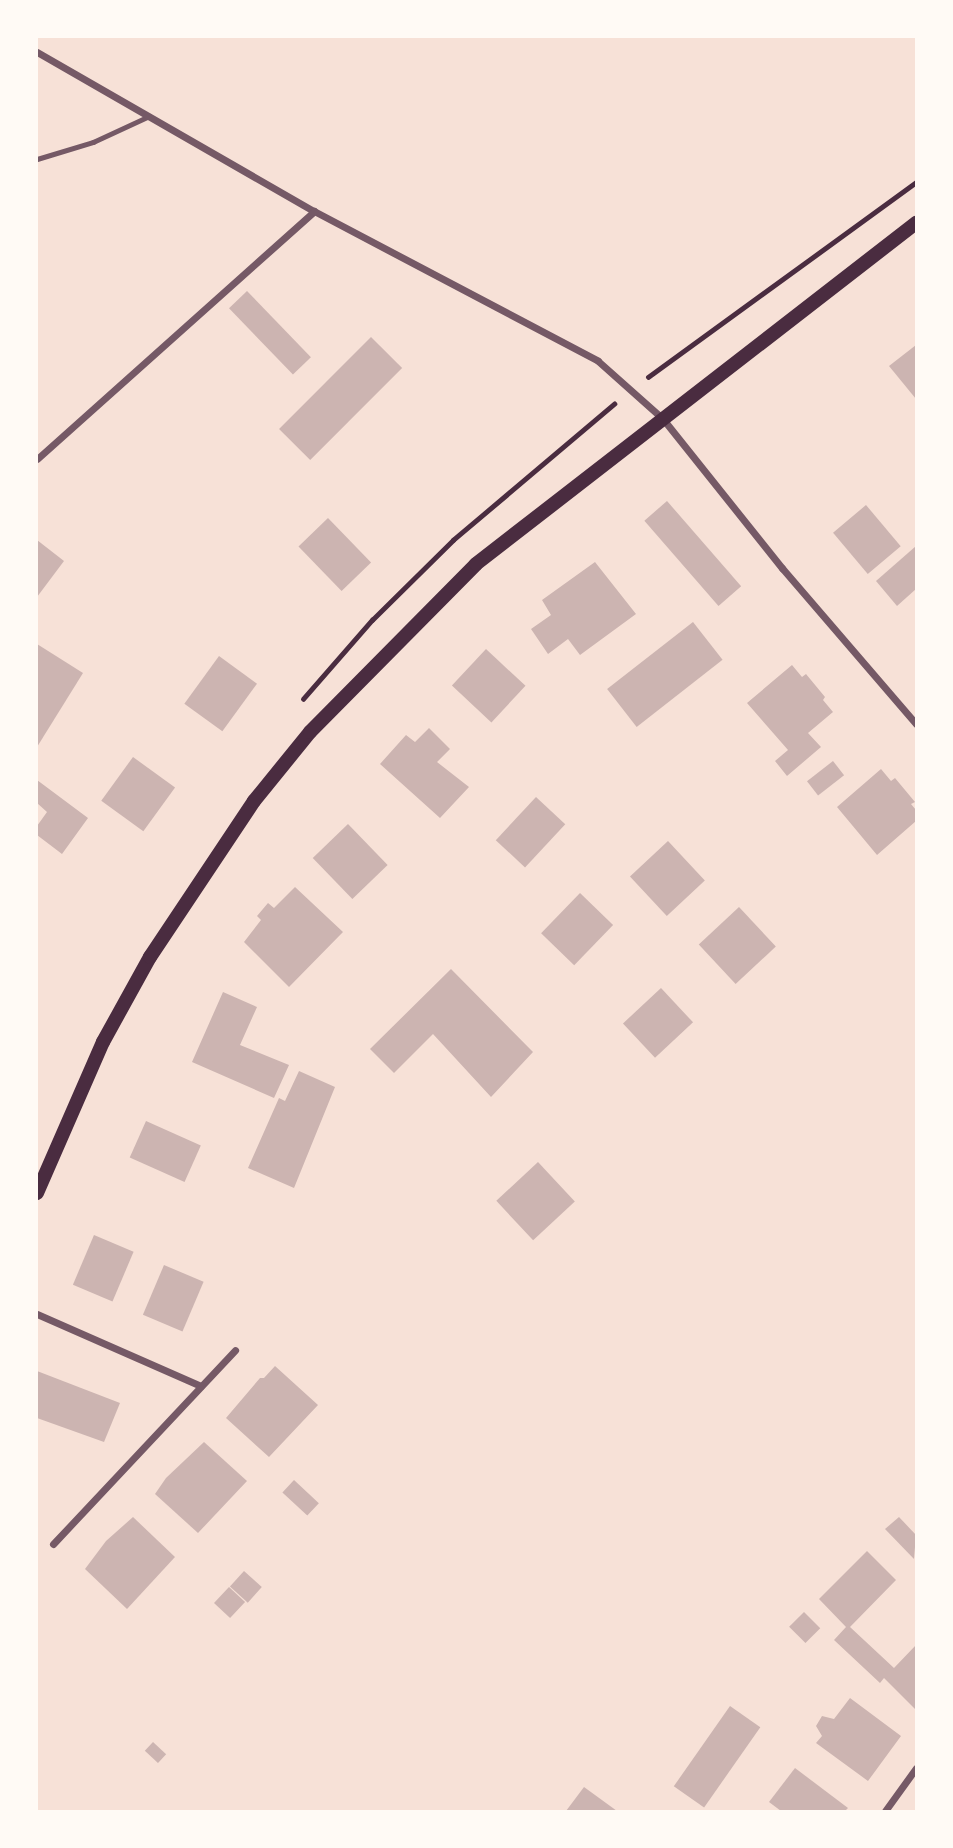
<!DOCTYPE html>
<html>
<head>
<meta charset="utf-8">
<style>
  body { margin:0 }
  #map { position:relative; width:953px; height:1848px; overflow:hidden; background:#f7e1d7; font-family:"Alegreya Sans",sans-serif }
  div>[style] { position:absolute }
  .building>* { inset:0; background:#ccb4b1; transform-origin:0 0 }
  .path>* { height:4.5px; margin:-2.25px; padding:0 2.25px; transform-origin:2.25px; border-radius:2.25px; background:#4a2c40 }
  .service>* { height:5px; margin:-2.5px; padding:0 2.5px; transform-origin:2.5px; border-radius:2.5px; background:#755966 }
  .minor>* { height:7px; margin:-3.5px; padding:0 3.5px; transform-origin:3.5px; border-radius:3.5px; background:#755966 }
  .secondary>* { height:14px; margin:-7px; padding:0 7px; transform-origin:7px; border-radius:7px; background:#4a2c40 }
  span { translate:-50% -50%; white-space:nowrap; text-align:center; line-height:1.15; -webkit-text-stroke:7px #fffaf5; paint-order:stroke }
  .frame { position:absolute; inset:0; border:38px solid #fffaf5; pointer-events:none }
</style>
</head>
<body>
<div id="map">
  <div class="building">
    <i style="left:247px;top:291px;width:92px;height:25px;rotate:46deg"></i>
    <i style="left:371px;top:337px;width:44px;height:130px;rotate:45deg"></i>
    <i style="clip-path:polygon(916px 345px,916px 399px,889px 366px)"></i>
    <i style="left:667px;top:501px;width:113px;height:30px;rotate:49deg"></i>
    <i style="left:866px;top:505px;width:54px;height:43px;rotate:50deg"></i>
    <i style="left:328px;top:518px;width:62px;height:41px;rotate:46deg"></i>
    <i style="clip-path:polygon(37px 540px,64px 561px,37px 597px)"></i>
    <i style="clip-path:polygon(916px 546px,916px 589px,897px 606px,876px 581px)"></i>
    <i style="clip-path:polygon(595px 562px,636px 614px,580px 655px,568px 639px,548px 654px,531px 629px,551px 615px,542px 600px)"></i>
    <i style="left:693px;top:622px;width:48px;height:109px;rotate:52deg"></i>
    <i style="clip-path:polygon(37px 644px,83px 673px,37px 747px)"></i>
    <i style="left:486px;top:649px;width:54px;height:50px;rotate:43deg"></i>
    <i style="left:219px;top:656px;width:47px;height:59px;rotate:36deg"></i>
    <i style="clip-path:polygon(792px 665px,802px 677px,806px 674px,825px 697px,823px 700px,833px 712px,808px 733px,821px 747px,787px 776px,775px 761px,788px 750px,747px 703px)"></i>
    <i style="clip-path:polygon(429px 728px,450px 749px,437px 762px,469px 787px,440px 818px,380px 764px,406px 735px,415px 742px)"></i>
    <i style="left:133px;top:757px;width:52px;height:54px;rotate:36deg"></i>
    <i style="left:833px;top:761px;width:18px;height:33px;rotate:52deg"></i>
    <i style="clip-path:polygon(881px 769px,891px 781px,895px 778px,915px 802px,911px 804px,916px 810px,916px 821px,877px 855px,837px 807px)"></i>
    <i style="clip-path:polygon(37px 780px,88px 818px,62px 854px,37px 835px,37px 826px,47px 812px,37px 803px)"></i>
    <i style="left:536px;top:797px;width:40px;height:59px;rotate:43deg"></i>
    <i style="left:348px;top:824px;width:57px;height:49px;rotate:46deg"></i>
    <i style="left:668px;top:841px;width:54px;height:52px;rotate:47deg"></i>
    <i style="clip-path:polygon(295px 887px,343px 932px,289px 987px,244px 942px,261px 920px,257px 916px,268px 903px,274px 908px)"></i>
    <i style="left:580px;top:893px;width:46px;height:56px;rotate:44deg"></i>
    <i style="left:739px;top:907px;width:54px;height:55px;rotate:47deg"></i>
    <i style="clip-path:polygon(451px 969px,533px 1052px,491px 1097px,433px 1034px,394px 1073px,370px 1049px)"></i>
    <i style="left:661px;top:988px;width:47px;height:52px;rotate:47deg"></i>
    <i style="clip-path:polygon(223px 992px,257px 1007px,240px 1045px,289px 1065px,274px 1098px,192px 1062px)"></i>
    <i style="clip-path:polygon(299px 1071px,335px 1087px,294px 1188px,248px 1168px,279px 1098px,285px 1101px)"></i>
    <i style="left:146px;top:1121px;width:60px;height:40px;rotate:24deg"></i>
    <i style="left:538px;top:1162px;width:54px;height:57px;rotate:47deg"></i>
    <i style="left:94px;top:1235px;width:43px;height:54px;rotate:23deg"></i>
    <i style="left:164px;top:1265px;width:43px;height:54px;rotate:23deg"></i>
    <i style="clip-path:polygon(275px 1366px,318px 1405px,269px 1457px,226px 1418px,260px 1378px,264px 1378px)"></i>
    <i style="clip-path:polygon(37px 1371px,120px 1403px,104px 1442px,37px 1418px)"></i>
    <i style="clip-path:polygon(204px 1442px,247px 1481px,198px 1533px,155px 1494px,166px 1478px)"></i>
    <i style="left:294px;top:1480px;width:34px;height:17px;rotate:43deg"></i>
    <i style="clip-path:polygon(133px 1517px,175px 1557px,127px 1609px,85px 1569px,106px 1541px)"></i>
    <i style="clip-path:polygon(899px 1517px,916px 1535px,914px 1559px,885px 1529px)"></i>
    <i style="clip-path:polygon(867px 1551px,896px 1580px,850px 1627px,894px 1668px,916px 1645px,916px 1710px,884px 1678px,880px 1683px,834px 1640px,846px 1627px,819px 1599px)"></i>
    <i style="left:244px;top:1571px;width:24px;height:21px;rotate:42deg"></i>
    <i style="left:229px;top:1587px;width:22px;height:22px;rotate:43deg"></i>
    <i style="left:804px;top:1612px;width:23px;height:21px;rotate:45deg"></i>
    <i style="clip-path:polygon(850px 1698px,901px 1736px,868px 1781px,816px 1743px,822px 1736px,816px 1726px,822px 1716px,834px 1719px)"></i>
    <i style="left:730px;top:1706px;width:37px;height:98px;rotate:35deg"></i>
    <i style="left:153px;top:1742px;width:18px;height:12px;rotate:43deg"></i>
    <i style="clip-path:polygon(795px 1768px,848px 1808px,845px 1811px,781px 1811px,769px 1802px)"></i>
    <i style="clip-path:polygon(584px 1787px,617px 1811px,566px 1811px)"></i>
  </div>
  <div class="path">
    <i style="left:648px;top:377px;width:331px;rotate:-36deg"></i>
    <i style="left:303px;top:699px;width:105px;rotate:-48.9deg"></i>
    <i style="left:372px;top:620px;width:114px;rotate:-44.6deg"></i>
    <i style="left:453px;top:540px;width:211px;rotate:-40.2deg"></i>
  </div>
  <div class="service">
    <i style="left:37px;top:159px;width:59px;rotate:-16.9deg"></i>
    <i style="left:93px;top:142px;width:62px;rotate:-24.9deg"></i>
  </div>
  <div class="minor">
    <i style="left:37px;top:52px;width:319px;rotate:29.9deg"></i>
    <i style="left:314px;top:211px;width:321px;rotate:27.8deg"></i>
    <i style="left:598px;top:361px;width:87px;rotate:41.7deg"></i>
    <i style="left:663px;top:419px;width:191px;rotate:51.4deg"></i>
    <i style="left:782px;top:568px;width:206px;rotate:49.3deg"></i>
    <i style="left:37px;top:459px;width:372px;rotate:-41.8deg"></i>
    <i style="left:37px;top:1314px;width:179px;rotate:23.7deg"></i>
    <i style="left:53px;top:1544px;width:266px;rotate:-46.8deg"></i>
    <i style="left:885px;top:1811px;width:53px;rotate:-54.2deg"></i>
  </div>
  <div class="secondary">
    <i style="left:37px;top:1193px;width:165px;rotate:-66.4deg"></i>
    <i style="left:103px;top:1042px;width:97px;rotate:-61.1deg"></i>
    <i style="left:150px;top:957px;width:187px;rotate:-56.3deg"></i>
    <i style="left:254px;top:801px;width:89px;rotate:-50.9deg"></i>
    <i style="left:310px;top:732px;width:236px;rotate:-45.3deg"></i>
    <i style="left:476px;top:564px;width:557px;rotate:-37.78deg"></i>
  </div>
  <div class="frame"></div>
</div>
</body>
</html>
